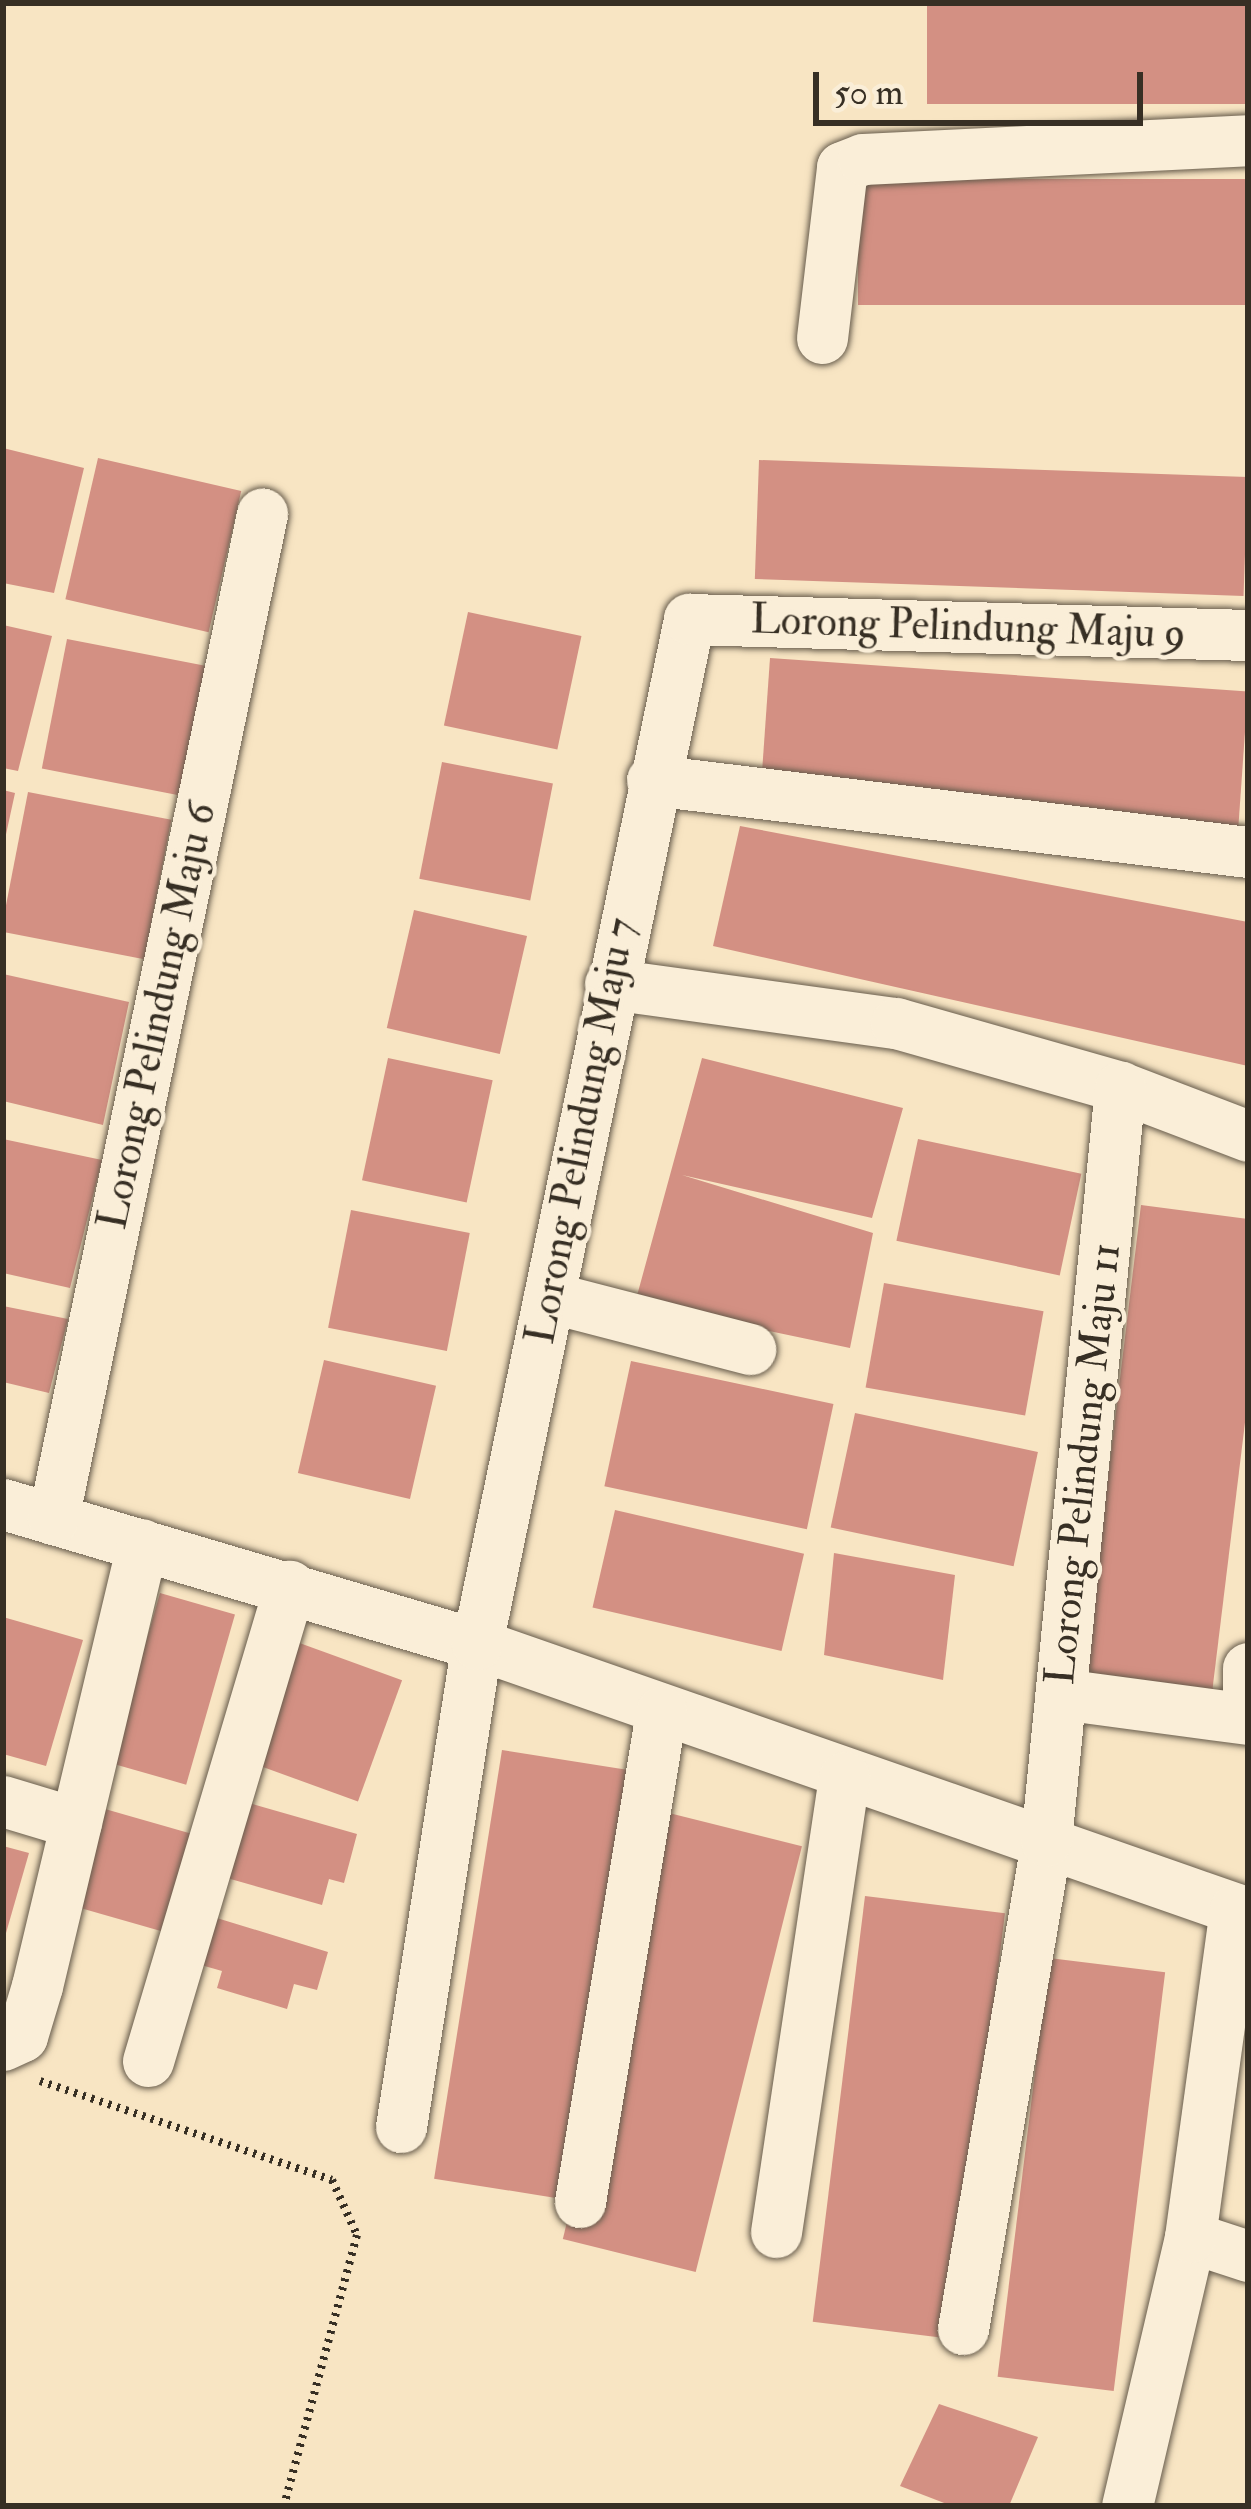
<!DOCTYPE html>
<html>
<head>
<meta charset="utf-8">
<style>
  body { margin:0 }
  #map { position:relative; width:1251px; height:2509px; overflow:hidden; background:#f8e5c3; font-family:"IM FELL Double Pica",serif }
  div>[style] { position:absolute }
  .building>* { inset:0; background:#d39083; transform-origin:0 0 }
  .path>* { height:8px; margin-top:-4px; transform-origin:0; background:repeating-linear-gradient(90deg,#372f24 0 3px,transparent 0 9px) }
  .roads { filter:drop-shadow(0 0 3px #675c4c) drop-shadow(0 0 3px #675c4c) }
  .minor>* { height:51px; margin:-25.5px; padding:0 25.5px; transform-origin:25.5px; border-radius:25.5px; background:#faeed8 }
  span { translate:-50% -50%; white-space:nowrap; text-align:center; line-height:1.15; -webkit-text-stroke:9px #faeed8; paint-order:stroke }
  .street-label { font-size:42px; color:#372f24 }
  .frame { position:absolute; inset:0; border:6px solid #372f24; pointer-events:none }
  .scale { position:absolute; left:813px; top:72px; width:330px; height:54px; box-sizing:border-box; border:6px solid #372f24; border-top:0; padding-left:15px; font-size:36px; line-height:42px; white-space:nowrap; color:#372f24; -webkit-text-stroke:9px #faeed8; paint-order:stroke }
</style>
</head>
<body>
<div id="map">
  <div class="building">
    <i style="left:1248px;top:3px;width:101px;height:321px;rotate:90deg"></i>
    <i style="left:1248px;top:179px;width:126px;height:390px;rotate:90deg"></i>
    <i style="clip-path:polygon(3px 448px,84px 468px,54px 593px,3px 583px)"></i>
    <i style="left:98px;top:458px;width:147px;height:145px;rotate:13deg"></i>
    <i style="left:759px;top:460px;width:489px;height:119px;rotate:2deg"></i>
    <i style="left:468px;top:612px;width:116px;height:116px;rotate:12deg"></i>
    <i style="clip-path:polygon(3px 625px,52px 636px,18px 771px,3px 768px)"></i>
    <i style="left:67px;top:639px;width:146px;height:132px;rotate:11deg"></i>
    <i style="left:770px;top:658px;width:479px;height:135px;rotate:4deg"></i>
    <i style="left:442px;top:762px;width:113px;height:119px;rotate:11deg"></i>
    <i style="clip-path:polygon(3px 790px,15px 793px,5px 839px,3px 839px)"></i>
    <i style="left:28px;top:792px;width:146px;height:142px;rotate:11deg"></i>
    <i style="clip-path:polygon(740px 826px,1248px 922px,1248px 1066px,713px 946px)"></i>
    <i style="left:414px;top:910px;width:116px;height:121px;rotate:13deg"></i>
    <i style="clip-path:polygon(3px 974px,129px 1002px,103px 1125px,3px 1101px)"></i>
    <i style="left:388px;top:1058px;width:107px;height:125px;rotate:12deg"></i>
    <i style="clip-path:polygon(702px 1058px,903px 1108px,872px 1218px,682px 1175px,873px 1233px,850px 1348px,635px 1303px)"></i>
    <i style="clip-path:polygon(3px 1139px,102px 1160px,70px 1288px,3px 1273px)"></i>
    <i style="left:918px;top:1139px;width:167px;height:104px;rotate:12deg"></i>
    <i style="clip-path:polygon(1141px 1205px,1248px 1219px,1248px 1398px,1212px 1693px,1084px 1676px)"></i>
    <i style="left:351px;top:1210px;width:121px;height:120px;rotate:11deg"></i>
    <i style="left:884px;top:1283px;width:162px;height:106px;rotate:10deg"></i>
    <i style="clip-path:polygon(3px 1306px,68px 1319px,49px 1393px,3px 1382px)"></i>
    <i style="left:324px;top:1360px;width:115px;height:116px;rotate:13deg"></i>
    <i style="left:631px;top:1361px;width:207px;height:128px;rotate:12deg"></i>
    <i style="left:855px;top:1413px;width:187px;height:117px;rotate:12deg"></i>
    <i style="left:615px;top:1510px;width:194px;height:100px;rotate:13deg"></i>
    <i style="clip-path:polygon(834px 1553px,955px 1575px,943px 1680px,824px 1655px)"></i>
    <i style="left:160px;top:1593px;width:78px;height:177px;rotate:16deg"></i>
    <i style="clip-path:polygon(3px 1617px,83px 1640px,46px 1766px,3px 1754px)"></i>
    <i style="left:294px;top:1641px;width:115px;height:129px;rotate:20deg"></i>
    <i style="left:502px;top:1750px;width:131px;height:434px;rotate:9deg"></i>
    <i style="clip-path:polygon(249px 1803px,357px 1834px,344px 1883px,329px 1879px,322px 1905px,227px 1878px)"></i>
    <i style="left:98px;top:1807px;width:100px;height:102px;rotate:16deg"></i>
    <i style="left:669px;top:1813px;width:137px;height:439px;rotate:14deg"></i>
    <i style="clip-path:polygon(3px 1846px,29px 1853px,4px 1940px,3px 1939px)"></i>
    <i style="left:865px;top:1896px;width:141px;height:429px;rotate:7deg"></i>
    <i style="clip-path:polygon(207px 1915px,328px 1952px,317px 1990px,294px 1984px,287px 2009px,217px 1988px,222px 1971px,194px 1963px)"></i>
    <i style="left:1049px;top:1958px;width:117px;height:422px;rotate:7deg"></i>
    <i style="clip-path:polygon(939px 2404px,1038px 2437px,1009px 2506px,952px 2506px,900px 2486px)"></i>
  </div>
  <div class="path">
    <i style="left:40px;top:2081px;width:308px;rotate:18.7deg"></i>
    <i style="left:332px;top:2180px;width:60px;rotate:65.6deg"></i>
    <i style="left:357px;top:2235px;width:281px;rotate:105.1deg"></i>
  </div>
  <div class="roads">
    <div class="minor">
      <i style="left:822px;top:338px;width:172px;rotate:-83.3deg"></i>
      <i style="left:842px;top:167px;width:22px;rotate:-21deg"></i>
      <i style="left:863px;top:159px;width:385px;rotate:-2.8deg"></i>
      <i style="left:652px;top:780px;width:600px;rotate:6.89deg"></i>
      <i style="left:610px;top:984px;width:289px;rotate:7.8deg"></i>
      <i style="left:896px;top:1023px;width:233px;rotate:15.9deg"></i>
      <i style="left:1120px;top:1087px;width:137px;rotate:20.9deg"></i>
      <i style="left:549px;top:1297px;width:208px;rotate:14.5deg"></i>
      <i style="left:3px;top:1504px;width:494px;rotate:16.5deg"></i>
      <i style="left:477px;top:1644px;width:817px;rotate:19.23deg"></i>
      <i style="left:53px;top:1519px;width:1027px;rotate:-78.25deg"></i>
      <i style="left:1248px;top:1668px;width:39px;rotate:90deg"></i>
      <i style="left:1061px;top:1694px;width:189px;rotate:7.6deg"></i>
      <i style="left:3px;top:1801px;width:76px;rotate:16.8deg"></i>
      <i style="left:3px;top:2045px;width:21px;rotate:-25deg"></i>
      <i style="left:22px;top:2036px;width:52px;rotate:-73.3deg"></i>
      <i style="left:37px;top:1986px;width:454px;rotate:-76.6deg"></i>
      <i style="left:148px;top:2061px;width:496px;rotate:-73.4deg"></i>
      <i style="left:401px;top:2127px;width:489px;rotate:-81.1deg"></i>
      <i style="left:477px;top:1644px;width:1047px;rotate:-78.31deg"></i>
      <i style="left:689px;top:619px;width:559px;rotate:1.64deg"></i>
      <i style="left:580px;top:2202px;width:497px;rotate:-80.6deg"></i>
      <i style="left:776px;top:2232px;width:460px;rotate:-81.5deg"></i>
      <i style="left:1190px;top:2237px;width:61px;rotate:18.1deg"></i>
      <i style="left:963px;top:2329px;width:495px;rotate:-80.3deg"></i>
      <i style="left:1046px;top:1841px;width:758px;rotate:-84.39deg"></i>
      <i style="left:1127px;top:2506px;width:276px;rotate:-76.8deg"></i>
      <i style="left:1190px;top:2237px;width:331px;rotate:-82.2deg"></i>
    </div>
  </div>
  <div class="street-label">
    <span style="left:968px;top:627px;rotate:2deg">Lorong Pelindung Maju 9</span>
    <span style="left:157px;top:1016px;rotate:-78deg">Lorong Pelindung Maju 6</span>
    <span style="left:581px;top:1131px;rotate:-79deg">Lorong Pelindung Maju 7</span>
    <span style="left:1083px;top:1464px;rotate:-84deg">Lorong Pelindung Maju 11</span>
  </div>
  <div class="frame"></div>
  <div class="scale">50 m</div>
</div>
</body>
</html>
